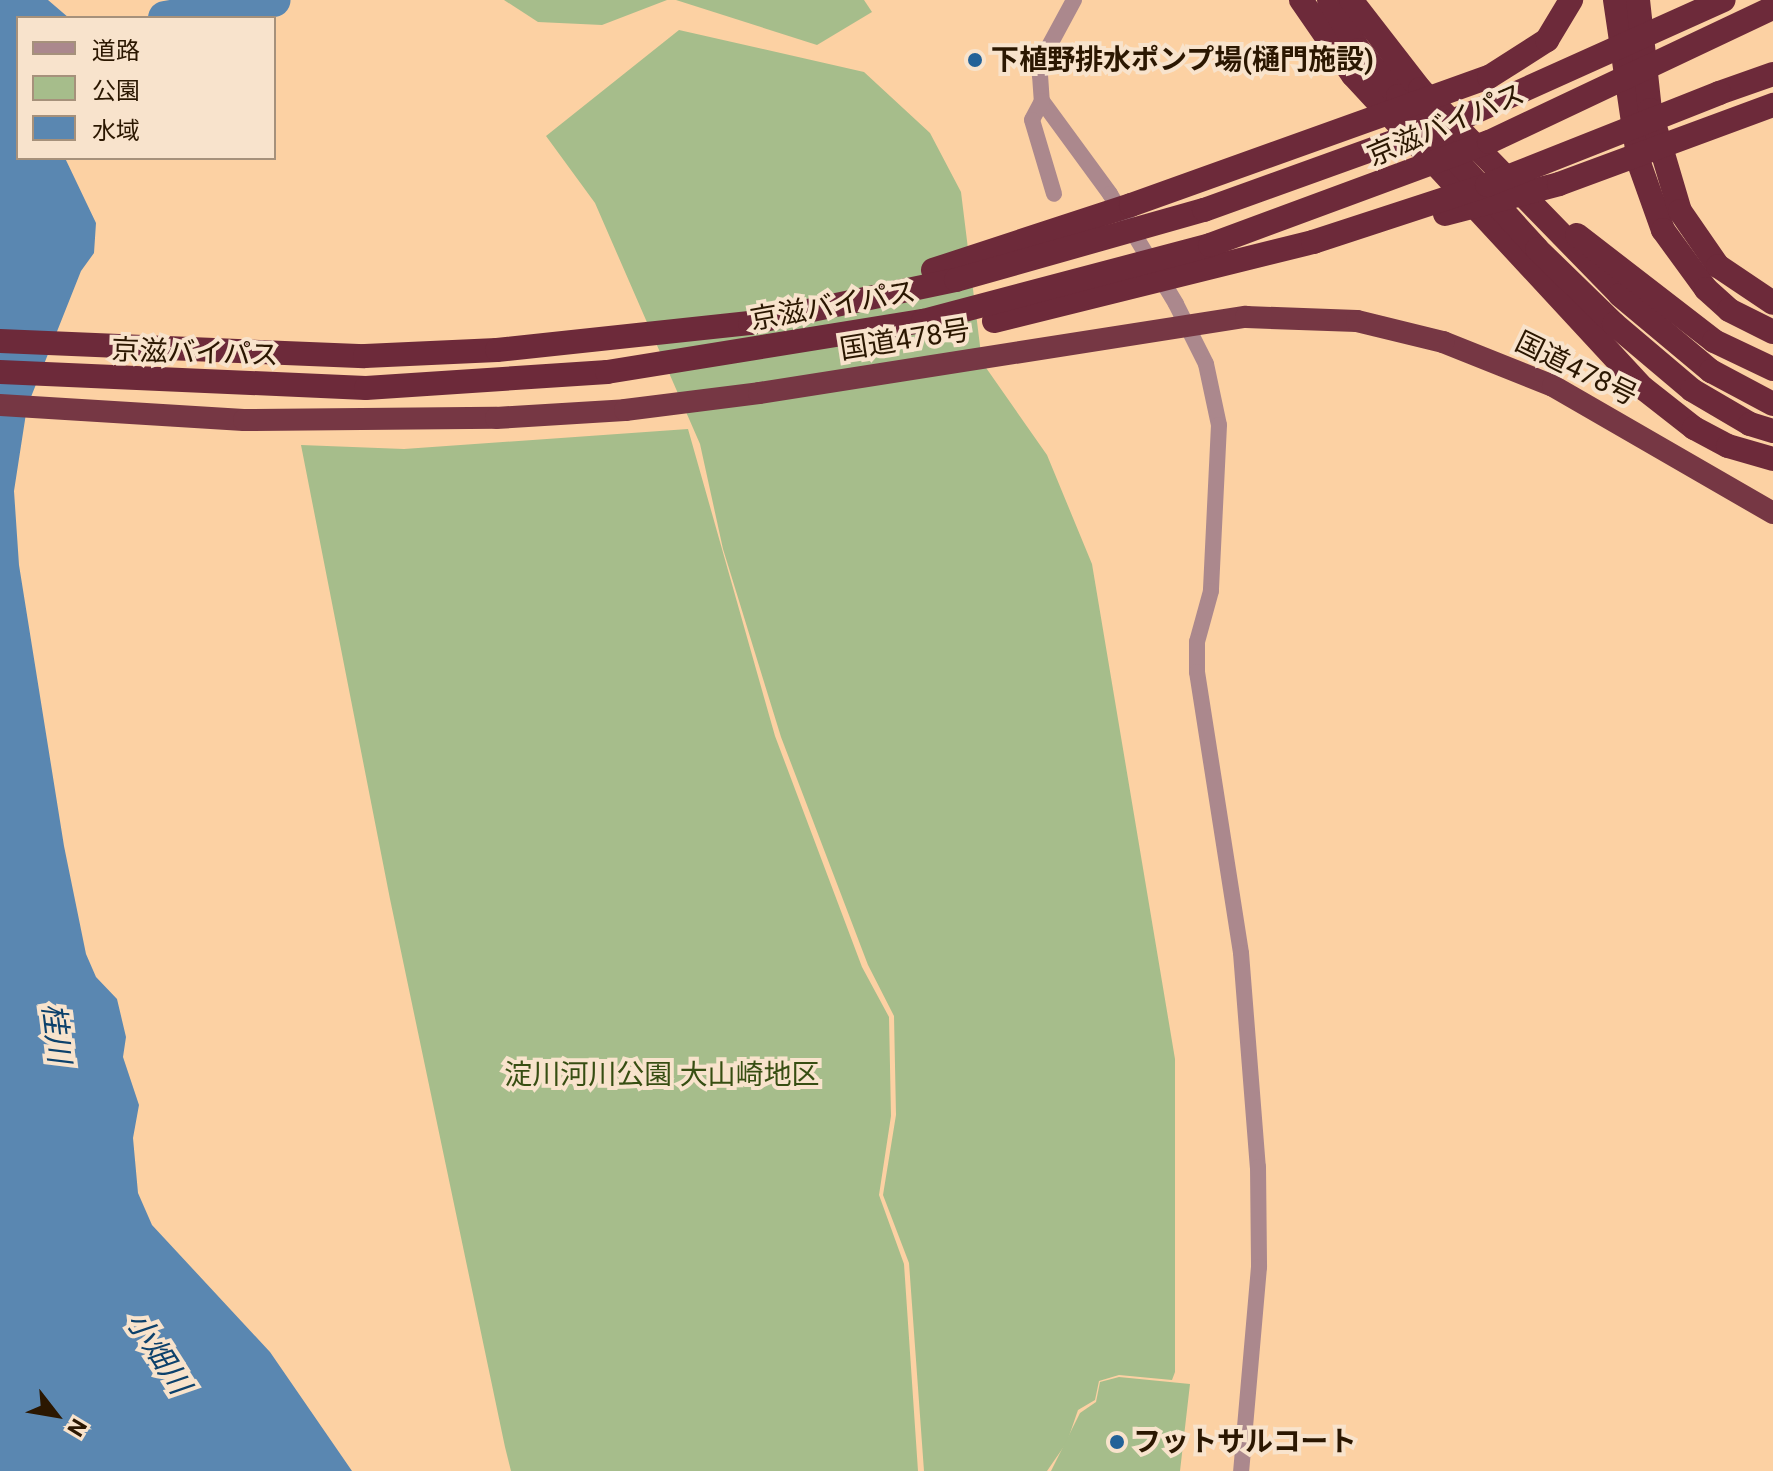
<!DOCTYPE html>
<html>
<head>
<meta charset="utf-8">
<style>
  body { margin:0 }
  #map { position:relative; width:1773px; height:1471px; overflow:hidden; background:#fcd1a3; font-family:Roboto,"Noto Sans JP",sans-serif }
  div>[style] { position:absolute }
  .green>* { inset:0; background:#a6bd8b }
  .water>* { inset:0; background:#5a87b1 }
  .river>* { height:34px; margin:-17px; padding:0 17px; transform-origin:17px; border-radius:17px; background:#5a87b1 }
  .minor>* { height:16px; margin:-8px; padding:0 8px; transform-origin:8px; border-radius:8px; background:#ab888d }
  .trunk>* { height:22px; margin:-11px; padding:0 11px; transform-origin:11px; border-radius:11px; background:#763744 }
  .motorway>* { height:24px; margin:-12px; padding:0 12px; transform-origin:12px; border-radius:12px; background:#6d2a3a }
  .trunk-bridge>* { height:22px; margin:-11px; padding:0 11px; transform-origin:11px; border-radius:11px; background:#763744 }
  .motorway-bridge>* { height:24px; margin:-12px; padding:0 12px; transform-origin:12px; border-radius:12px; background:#6d2a3a }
  .dots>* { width:22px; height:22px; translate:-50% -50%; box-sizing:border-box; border:4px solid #f8e3cc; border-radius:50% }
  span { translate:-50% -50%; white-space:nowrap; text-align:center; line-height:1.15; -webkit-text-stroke:8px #f8e3cc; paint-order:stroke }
  .poi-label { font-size:28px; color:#2b1701; font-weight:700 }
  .left { translate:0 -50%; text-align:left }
  .street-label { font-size:28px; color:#2b1701 }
  .park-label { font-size:28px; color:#374e12 }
  .water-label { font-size:30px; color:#0d416b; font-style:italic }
  .legend { position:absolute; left:16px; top:16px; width:260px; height:144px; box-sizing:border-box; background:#f8e3cc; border:2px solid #a6917b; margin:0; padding:10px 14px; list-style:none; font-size:24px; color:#2b1701 }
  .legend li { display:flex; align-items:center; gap:16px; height:40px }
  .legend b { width:40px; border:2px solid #a6917b }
  .north { position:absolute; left:16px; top:1375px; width:80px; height:80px; -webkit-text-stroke:6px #f8e3cc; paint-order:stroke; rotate:121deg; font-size:22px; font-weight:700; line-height:32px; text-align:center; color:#2b1701 }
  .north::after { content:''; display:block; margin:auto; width:28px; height:36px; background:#2b1701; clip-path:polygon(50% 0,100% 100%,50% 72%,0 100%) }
</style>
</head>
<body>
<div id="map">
  <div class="green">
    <i style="clip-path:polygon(504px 0,667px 0,602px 25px,538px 22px)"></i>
    <i style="clip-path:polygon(676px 0,864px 0,872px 12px,817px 45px)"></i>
    <i style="clip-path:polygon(679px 30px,864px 72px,930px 133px,961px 192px,982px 362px,1047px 455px,1092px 564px,1175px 1059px,1175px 1372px,1172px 1380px,1119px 1375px,1099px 1381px,1095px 1400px,1078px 1410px,1067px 1442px,1047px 1471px,924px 1471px,909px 1263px,883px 1195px,896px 1115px,894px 1016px,868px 965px,781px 737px,723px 549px,700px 444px,595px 203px,546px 136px)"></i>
    <i style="clip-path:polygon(688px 429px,775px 736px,862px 967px,889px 1017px,891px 1116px,879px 1195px,904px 1264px,918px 1471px,511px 1471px,505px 1447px,390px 899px,301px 445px,404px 449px)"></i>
    <i style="clip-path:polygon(1119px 1377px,1190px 1384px,1180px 1471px,1051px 1471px,1080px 1413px,1096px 1402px,1100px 1382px)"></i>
  </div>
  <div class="water">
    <i style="clip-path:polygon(0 0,48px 0,69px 18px,18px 18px,18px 158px,65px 158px,96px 223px,94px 253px,81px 271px,27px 407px,14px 491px,19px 565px,64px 846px,86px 954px,96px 977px,117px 999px,126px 1037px,123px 1057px,139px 1105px,133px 1138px,138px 1193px,152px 1225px,270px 1352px,352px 1471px,0 1471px)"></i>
  </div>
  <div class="river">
    <i style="left:165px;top:18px;width:110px;rotate:-9.4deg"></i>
  </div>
  <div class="minor">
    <i style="left:1074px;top:0;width:57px;rotate:118.4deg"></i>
    <i style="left:1047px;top:50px;width:26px;rotate:106deg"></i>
    <i style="left:1040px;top:75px;width:26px;rotate:86deg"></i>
    <i style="left:1042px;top:101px;width:115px;rotate:53.8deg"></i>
    <i style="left:1110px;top:194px;width:128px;rotate:59deg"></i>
    <i style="left:1176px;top:304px;width:67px;rotate:63.4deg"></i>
    <i style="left:1206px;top:364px;width:62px;rotate:78deg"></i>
    <i style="left:1219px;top:425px;width:166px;rotate:92.8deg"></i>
    <i style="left:1211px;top:591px;width:53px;rotate:105.4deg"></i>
    <i style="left:1197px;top:642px;width:30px;rotate:90deg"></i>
    <i style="left:1197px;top:672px;width:284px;rotate:81.1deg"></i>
    <i style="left:1241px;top:953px;width:215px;rotate:85.5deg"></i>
    <i style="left:1258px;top:1167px;width:100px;rotate:89.4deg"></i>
    <i style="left:1259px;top:1267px;width:205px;rotate:95deg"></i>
    <i style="left:1042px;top:101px;width:21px;rotate:118deg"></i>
    <i style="left:1032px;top:120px;width:77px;rotate:73.4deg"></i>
  </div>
  <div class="trunk">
    <i style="left:1443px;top:342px;width:118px;rotate:21.8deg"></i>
    <i style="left:1553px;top:386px;width:254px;rotate:30deg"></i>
  </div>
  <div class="motorway">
    <i style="left:1301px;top:0;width:91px;rotate:55.3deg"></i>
    <i style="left:1353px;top:75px;width:427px;rotate:47.2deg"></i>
    <i style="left:1643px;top:388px;width:65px;rotate:38.1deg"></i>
    <i style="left:1694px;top:428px;width:38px;rotate:28deg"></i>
    <i style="left:1728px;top:446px;width:47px;rotate:16.1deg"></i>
    <i style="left:1329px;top:0;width:58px;rotate:59deg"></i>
    <i style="left:1359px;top:50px;width:60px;rotate:49.7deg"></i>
    <i style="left:1398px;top:96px;width:207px;rotate:47.7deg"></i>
    <i style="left:1537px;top:249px;width:107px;rotate:44.2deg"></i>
    <i style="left:1614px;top:324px;width:102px;rotate:40.2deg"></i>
    <i style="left:1692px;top:390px;width:67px;rotate:30.4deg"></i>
    <i style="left:1750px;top:424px;width:24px;rotate:17deg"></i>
    <i style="left:1351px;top:0;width:113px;rotate:52.2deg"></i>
    <i style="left:1420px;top:89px;width:287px;rotate:45.8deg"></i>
    <i style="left:1620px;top:295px;width:119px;rotate:39.9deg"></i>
    <i style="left:1711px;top:371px;width:70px;rotate:28deg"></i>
    <i style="left:1615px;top:0;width:165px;rotate:81.6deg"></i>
    <i style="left:1639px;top:163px;width:71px;rotate:70.3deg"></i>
    <i style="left:1663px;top:230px;width:73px;rotate:53.9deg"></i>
    <i style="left:1706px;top:289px;width:31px;rotate:42deg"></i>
    <i style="left:1729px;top:310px;width:49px;rotate:26.6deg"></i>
    <i style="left:1638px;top:0;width:111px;rotate:83.8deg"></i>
    <i style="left:1650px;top:110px;width:105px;rotate:73.5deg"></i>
    <i style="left:1680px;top:211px;width:67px;rotate:55.4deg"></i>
    <i style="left:1718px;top:266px;width:66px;rotate:33.9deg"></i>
    <i style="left:1719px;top:93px;width:57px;rotate:-19.4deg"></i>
    <i style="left:1577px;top:235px;width:173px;rotate:37.7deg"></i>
    <i style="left:1714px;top:341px;width:65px;rotate:25.4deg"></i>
    <i style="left:0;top:341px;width:365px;rotate:2.4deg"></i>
    <i style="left:365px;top:356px;width:132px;rotate:-2.6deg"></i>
    <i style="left:497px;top:350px;width:254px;rotate:-6.1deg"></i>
    <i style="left:0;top:372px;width:366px;rotate:2.5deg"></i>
    <i style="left:366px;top:388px;width:242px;rotate:-3.8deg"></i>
  </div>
  <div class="trunk-bridge">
    <i style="left:0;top:405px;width:244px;rotate:3.5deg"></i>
    <i style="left:244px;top:420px;width:252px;rotate:-0.5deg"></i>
    <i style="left:496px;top:418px;width:129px;rotate:-3.5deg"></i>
    <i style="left:625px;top:410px;width:135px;rotate:-7.2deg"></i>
    <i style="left:759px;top:393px;width:493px;rotate:-8.9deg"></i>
    <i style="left:1246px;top:317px;width:111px;rotate:2.1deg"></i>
    <i style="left:1357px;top:321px;width:89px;rotate:13.7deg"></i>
  </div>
  <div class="motorway-bridge">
    <i style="left:1445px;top:214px;width:118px;rotate:-14.7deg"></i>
    <i style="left:1559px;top:184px;width:228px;rotate:-20.3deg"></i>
    <i style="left:933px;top:270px;width:208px;rotate:-18.2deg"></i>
    <i style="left:1131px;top:205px;width:380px;rotate:-19.7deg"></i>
    <i style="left:1489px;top:77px;width:69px;rotate:-32.5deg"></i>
    <i style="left:1547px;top:40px;width:47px;rotate:-59deg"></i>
    <i style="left:994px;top:321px;width:329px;rotate:-13.9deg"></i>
    <i style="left:1313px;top:242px;width:183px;rotate:-18.1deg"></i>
    <i style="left:1487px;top:185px;width:250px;rotate:-21.6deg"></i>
    <i style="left:750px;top:323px;width:210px;rotate:-11.8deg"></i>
    <i style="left:956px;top:280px;width:258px;rotate:-15.8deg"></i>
    <i style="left:1204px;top:210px;width:283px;rotate:-19.8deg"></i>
    <i style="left:1470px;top:114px;width:278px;rotate:-24.2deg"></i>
    <i style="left:607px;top:372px;width:320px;rotate:-9.2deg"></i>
    <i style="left:923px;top:321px;width:297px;rotate:-14.8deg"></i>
    <i style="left:1210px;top:245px;width:297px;rotate:-20.3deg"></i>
    <i style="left:1489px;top:142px;width:314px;rotate:-25.3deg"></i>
  </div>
  <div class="dots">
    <i style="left:975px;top:60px;background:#236298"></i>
    <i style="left:1117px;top:1442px;background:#236298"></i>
  </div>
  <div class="poi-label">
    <span class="left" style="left:991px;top:60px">下植野排水ポンプ場(樋門施設)</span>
    <span class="left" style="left:1133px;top:1442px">フットサルコート</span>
  </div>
  <div class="street-label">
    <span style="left:1446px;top:125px;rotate:-23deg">京滋バイパス</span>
    <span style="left:833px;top:306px;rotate:-10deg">京滋バイパス</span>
    <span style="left:905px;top:340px;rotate:-9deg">国道478号</span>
    <span style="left:195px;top:353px;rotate:2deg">京滋バイパス</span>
    <span style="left:1576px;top:369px;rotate:26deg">国道478号</span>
  </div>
  <div class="park-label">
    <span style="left:662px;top:1075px">淀川河川公園 大山崎地区</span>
  </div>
  <div class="water-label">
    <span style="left:56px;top:1033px;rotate:83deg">桂川</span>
    <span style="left:158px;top:1353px;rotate:57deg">小畑川</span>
  </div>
  <ul class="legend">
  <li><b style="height:10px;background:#ab888d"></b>道路</li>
  <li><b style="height:22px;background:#a6bd8b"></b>公園</li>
  <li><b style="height:22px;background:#5a87b1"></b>水域</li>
  </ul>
  <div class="north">N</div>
</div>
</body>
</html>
